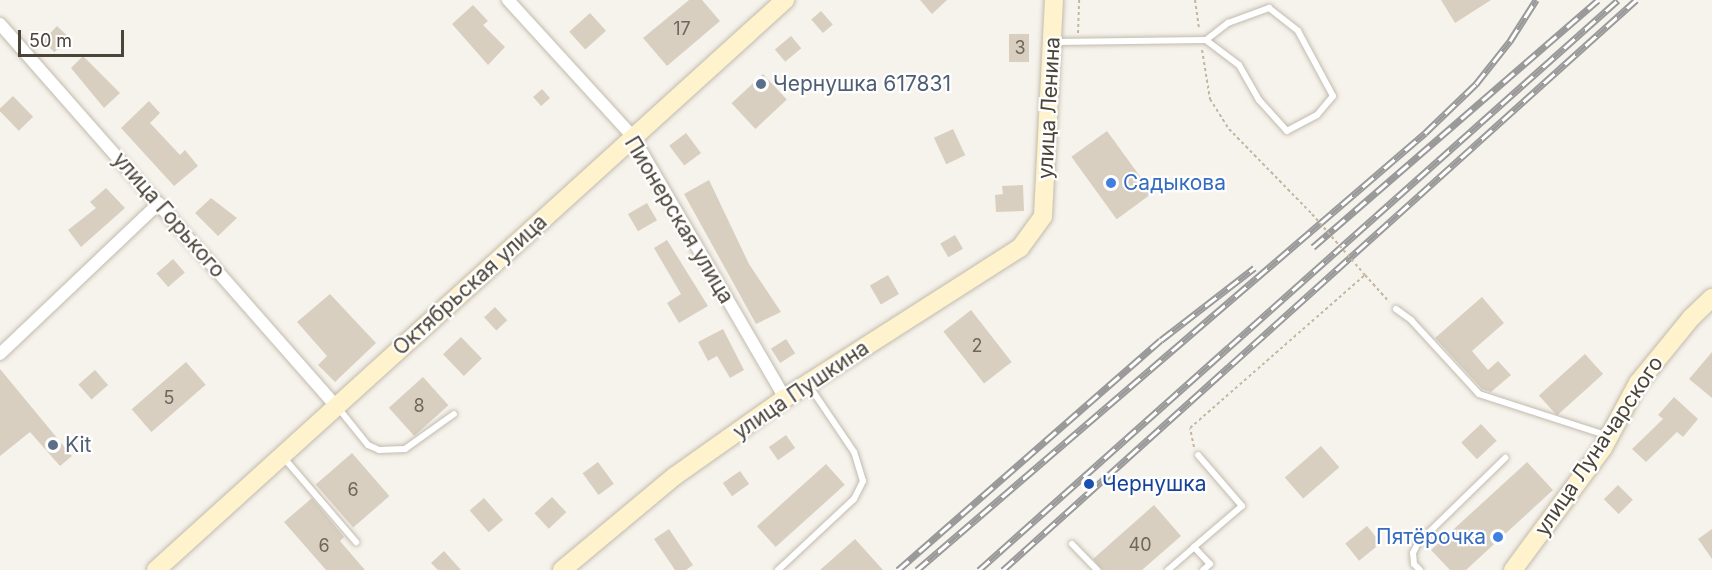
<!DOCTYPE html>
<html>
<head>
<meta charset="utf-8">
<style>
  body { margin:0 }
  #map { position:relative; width:1712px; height:570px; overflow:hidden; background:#f6f3ec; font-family:Inter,sans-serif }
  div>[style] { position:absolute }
  .building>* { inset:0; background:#d8cfc1; transform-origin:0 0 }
  .path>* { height:2px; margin-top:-1px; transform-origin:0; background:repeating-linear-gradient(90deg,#c4b79f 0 3px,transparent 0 6px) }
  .roads { filter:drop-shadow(0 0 2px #c2bbae) drop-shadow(0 0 2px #c2bbae) }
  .lane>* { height:6px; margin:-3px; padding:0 3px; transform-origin:3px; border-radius:3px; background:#fff }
  .street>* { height:12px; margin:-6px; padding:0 6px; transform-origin:6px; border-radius:6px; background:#fff }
  .secondary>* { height:18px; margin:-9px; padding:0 9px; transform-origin:9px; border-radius:9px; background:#fff3cd }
  .rail>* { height:7px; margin-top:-3.5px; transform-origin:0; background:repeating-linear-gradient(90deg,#fff 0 14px,#9a9a9a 0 28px); box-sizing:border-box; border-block:2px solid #9a9a9a }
  .path-bridge>* { height:2px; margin-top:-1px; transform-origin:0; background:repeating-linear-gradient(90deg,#c4b79f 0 3px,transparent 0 6px) }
  .dots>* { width:16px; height:16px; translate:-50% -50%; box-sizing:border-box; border:3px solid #fff; border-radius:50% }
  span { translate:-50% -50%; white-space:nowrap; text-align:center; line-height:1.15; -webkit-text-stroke:4.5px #fff; paint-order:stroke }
  .number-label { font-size:18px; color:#6e675b }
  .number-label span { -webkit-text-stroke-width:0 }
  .service-label { font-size:21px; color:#4e5e75 }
  .left { translate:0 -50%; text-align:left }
  .street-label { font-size:21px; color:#4b4439 }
  .shop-label { font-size:21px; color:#366cbe }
  .right { translate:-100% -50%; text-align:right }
  .transit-label { font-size:21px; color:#164399 }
  .scale { position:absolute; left:18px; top:30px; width:106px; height:27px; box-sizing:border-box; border:3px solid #4b4439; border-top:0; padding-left:8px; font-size:18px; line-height:21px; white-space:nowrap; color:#4b4439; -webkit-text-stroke:4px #fff; paint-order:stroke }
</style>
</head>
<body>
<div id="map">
  <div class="building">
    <i style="clip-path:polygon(689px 0,702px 0,720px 21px,667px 66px,643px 38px)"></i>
    <i style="clip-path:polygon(920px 0,947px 0,932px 14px)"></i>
    <i style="clip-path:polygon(1441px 0,1491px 0,1455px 23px)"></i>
    <i style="clip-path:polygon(473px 5px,488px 21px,483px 25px,505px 47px,488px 65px,452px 24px)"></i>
    <i style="left:821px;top:11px;width:18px;height:13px;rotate:49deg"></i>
    <i style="left:590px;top:13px;width:24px;height:28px;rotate:48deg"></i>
    <i style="left:57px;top:26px;width:16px;height:21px;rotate:43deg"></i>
    <i style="left:1009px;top:34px;width:20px;height:28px"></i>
    <i style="left:791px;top:36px;width:16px;height:21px;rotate:50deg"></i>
    <i style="clip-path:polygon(83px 56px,120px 93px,104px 108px,71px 68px)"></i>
    <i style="left:763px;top:74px;width:35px;height:43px;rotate:47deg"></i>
    <i style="left:542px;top:89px;width:12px;height:12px;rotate:48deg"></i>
    <i style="left:13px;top:96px;width:29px;height:20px;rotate:46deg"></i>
    <i style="clip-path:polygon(149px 101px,160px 113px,150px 123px,180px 155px,185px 150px,198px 166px,174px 186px,121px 128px)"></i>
    <i style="left:953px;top:129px;width:29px;height:21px;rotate:65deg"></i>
    <i style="left:1107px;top:131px;width:77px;height:44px;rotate:54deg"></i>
    <i style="left:686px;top:133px;width:25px;height:21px;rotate:53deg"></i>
    <i style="clip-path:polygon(709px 180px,749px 264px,781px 312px,756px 324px,684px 194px)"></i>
    <i style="clip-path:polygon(1023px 185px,1024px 211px,996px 212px,995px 195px,1003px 194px,1002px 186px)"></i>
    <i style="clip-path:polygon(106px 188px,125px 208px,81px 247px,68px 230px,96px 208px,90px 202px)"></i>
    <i style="clip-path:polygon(211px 198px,237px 218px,218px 236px,195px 213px)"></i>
    <i style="left:647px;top:203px;width:20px;height:22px;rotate:60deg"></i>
    <i style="left:955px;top:235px;width:16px;height:17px;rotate:60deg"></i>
    <i style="clip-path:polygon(667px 240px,708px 306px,679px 323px,667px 303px,681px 294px,654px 248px)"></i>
    <i style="left:173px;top:259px;width:18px;height:22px;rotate:49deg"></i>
    <i style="left:888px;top:275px;width:22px;height:21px;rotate:60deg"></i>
    <i style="clip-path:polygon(330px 294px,376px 343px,335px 382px,318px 365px,327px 356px,297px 322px)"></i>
    <i style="clip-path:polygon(1482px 297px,1504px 323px,1472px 351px,1488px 370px,1498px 361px,1511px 375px,1491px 392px,1482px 389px,1435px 338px)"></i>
    <i style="left:495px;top:307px;width:18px;height:15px;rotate:47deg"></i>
    <i style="left:971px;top:310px;width:66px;height:35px;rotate:52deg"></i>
    <i style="clip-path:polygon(723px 329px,744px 370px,730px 378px,717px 356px,708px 361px,698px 342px)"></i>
    <i style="left:461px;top:337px;width:30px;height:25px;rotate:46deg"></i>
    <i style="left:786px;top:339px;width:17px;height:18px;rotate:57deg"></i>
    <i style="clip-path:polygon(1712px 352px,1712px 398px,1689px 379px)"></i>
    <i style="left:1585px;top:354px;width:27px;height:62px;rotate:48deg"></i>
    <i style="left:186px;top:362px;width:30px;height:72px;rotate:49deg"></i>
    <i style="clip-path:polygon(0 369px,72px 456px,60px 466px,30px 432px,0 456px)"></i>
    <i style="left:95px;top:370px;width:20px;height:22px;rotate:49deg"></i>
    <i style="left:423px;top:377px;width:38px;height:46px;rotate:48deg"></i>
    <i style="clip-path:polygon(1674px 397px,1698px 419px,1683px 437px,1677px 432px,1646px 462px,1632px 449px,1663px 419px,1658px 415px)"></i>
    <i style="left:1481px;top:424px;width:23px;height:27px;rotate:47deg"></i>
    <i style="left:786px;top:435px;width:16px;height:21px;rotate:55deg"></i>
    <i style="left:1321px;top:446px;width:28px;height:48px;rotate:49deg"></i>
    <i style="left:352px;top:453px;width:57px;height:48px;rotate:49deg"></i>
    <i style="left:598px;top:462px;width:27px;height:19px;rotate:54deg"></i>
    <i style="clip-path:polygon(1527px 462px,1553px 490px,1466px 570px,1450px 570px,1431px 550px)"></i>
    <i style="left:826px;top:464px;width:28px;height:93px;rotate:48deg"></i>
    <i style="left:740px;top:471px;width:16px;height:21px;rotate:55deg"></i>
    <i style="left:1618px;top:485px;width:21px;height:20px;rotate:45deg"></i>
    <i style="left:552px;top:497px;width:21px;height:24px;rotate:47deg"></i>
    <i style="clip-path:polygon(312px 498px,344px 537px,340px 541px,365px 570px,326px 570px,284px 522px)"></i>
    <i style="left:484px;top:498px;width:29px;height:19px;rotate:49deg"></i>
    <i style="clip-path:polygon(1154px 505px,1181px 536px,1142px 570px,1102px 570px,1093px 559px)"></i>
    <i style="left:1367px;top:526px;width:22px;height:28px;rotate:51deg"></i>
    <i style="clip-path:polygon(669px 529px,693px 565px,686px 570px,675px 570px,654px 539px)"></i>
    <i style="clip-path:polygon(1712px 529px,1712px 559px,1698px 539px)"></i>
    <i style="clip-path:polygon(855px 539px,883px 570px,820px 570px)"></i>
    <i style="clip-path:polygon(444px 551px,461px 570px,438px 570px,431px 563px)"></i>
  </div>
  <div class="path">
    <i style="left:1195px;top:0;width:30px;rotate:82deg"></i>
    <i style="left:1078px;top:33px;width:33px;rotate:-88deg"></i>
    <i style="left:1202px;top:50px;width:50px;rotate:80.7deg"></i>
    <i style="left:1210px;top:99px;width:36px;rotate:58deg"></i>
    <i style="left:1229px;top:129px;width:119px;rotate:45.7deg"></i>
    <i style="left:1194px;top:447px;width:19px;rotate:-102deg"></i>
    <i style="left:1190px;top:428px;width:232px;rotate:-41.2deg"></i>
    <i style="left:1365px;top:275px;width:36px;rotate:48deg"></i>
  </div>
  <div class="roads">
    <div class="lane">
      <i style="left:1055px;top:42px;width:151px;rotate:-0.8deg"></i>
      <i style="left:1206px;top:40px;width:28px;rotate:-38deg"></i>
      <i style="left:1228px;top:23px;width:44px;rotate:-20.1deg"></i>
      <i style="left:1269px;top:8px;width:37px;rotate:38deg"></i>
      <i style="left:1298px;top:31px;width:74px;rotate:61.7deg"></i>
      <i style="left:1333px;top:96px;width:25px;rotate:130deg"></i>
      <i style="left:1317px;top:115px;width:34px;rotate:152deg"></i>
      <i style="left:1287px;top:131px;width:42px;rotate:-132.1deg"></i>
      <i style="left:1259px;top:100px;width:40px;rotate:-119.7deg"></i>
      <i style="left:1239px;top:65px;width:41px;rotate:-142.9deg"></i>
      <i style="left:1396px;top:309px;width:19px;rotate:36deg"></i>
      <i style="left:1411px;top:320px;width:100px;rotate:47.4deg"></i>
      <i style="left:1479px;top:394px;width:136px;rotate:18deg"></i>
      <i style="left:339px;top:409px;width:46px;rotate:51.1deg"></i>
      <i style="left:368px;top:445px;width:12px;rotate:24deg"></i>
      <i style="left:379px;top:450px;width:26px;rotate:-2deg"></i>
      <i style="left:405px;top:449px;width:60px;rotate:-35.5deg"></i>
      <i style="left:284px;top:458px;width:111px;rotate:49.4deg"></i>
      <i style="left:1072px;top:544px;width:36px;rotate:46deg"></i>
      <i style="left:1194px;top:547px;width:63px;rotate:-40.5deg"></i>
      <i style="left:1242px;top:506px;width:67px;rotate:-130.8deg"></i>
      <i style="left:778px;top:570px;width:104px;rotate:-43.1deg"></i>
      <i style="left:854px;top:499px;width:20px;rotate:-63deg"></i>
      <i style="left:863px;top:481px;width:30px;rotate:-107deg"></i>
      <i style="left:854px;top:452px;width:82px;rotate:-124.1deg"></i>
      <i style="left:1168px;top:570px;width:35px;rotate:-41deg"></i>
      <i style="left:1194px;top:547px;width:23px;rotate:47deg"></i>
      <i style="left:1210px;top:564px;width:9px;rotate:139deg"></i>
      <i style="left:1420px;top:570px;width:8px;rotate:-135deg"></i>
      <i style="left:1414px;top:564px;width:11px;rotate:-95deg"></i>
      <i style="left:1413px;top:553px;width:11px;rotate:-63deg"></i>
      <i style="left:1418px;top:543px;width:122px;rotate:-44.3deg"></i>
    </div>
    <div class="street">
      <i style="left:508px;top:0;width:185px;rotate:47.6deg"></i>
      <i style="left:633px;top:137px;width:302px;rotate:59.8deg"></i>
      <i style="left:0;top:24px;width:509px;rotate:48.67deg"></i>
      <i style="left:0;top:354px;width:219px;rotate:-43.5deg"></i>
    </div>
    <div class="secondary">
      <i style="left:156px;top:570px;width:849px;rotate:-42.18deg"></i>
      <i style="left:562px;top:570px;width:147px;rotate:-39.8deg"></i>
      <i style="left:675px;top:476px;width:135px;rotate:-35.3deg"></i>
      <i style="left:785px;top:398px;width:279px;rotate:-32.6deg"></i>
      <i style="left:1020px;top:248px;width:39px;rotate:-54deg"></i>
      <i style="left:1043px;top:216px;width:216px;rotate:-87.1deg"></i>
      <i style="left:1513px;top:570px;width:152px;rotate:-53.6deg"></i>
      <i style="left:1603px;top:448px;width:74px;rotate:-61.7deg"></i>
      <i style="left:1638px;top:383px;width:84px;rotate:-50.8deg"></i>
      <i style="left:1691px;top:318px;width:29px;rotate:-44deg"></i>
    </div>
  </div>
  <div class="rail">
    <i style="left:1313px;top:247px;width:377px;rotate:-40.9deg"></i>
    <i style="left:898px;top:570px;width:349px;rotate:-41.2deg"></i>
    <i style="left:1161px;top:340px;width:118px;rotate:-37.7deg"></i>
    <i style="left:917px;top:570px;width:670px;rotate:-40.7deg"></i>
    <i style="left:1425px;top:133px;width:71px;rotate:-43.9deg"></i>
    <i style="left:1476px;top:84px;width:55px;rotate:-51.7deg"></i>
    <i style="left:1510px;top:41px;width:49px;rotate:-57.6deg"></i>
    <i style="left:979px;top:570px;width:856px;rotate:-41.73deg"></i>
    <i style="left:1003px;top:570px;width:852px;rotate:-42deg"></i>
  </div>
  <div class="path-bridge">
    <i style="left:1312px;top:214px;width:81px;rotate:49deg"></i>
  </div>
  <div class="dots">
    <i style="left:761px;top:84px;background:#5c6f8a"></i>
    <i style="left:1111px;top:183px;background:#3f7fe0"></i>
    <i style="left:53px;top:445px;background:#5c6f8a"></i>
    <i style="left:1089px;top:484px;background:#1a4fb4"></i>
    <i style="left:1498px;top:537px;background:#3f7fe0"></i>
  </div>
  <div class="number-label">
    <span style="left:682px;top:29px">17</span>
    <span style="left:1020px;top:48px">3</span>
    <span style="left:977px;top:346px">2</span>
    <span style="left:169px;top:398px">5</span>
    <span style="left:419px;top:406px">8</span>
    <span style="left:353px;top:490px">6</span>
    <span style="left:1140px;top:545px">40</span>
    <span style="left:324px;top:546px">6</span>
  </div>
  <div class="service-label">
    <span class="left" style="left:773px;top:84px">Чернушка 617831</span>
    <span class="left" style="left:65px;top:445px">Kit</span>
  </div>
  <div class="street-label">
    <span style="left:1049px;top:108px;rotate:-87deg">улица Ленина</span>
    <span style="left:169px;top:215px;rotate:49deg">улица Горького</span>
    <span style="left:679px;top:220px;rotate:59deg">Пионерская улица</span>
    <span style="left:470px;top:285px;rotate:-42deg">Октябрьская улица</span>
    <span style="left:801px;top:390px;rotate:-34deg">улица Пушкина</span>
    <span style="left:1599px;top:446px;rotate:-56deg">улица Луначарского</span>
  </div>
  <div class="shop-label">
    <span class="left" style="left:1123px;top:183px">Садыкова</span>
    <span class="right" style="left:1486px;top:537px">Пятёрочка</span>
  </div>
  <div class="transit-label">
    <span class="left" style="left:1102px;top:484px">Чернушка</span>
  </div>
  <div class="scale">50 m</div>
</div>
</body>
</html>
